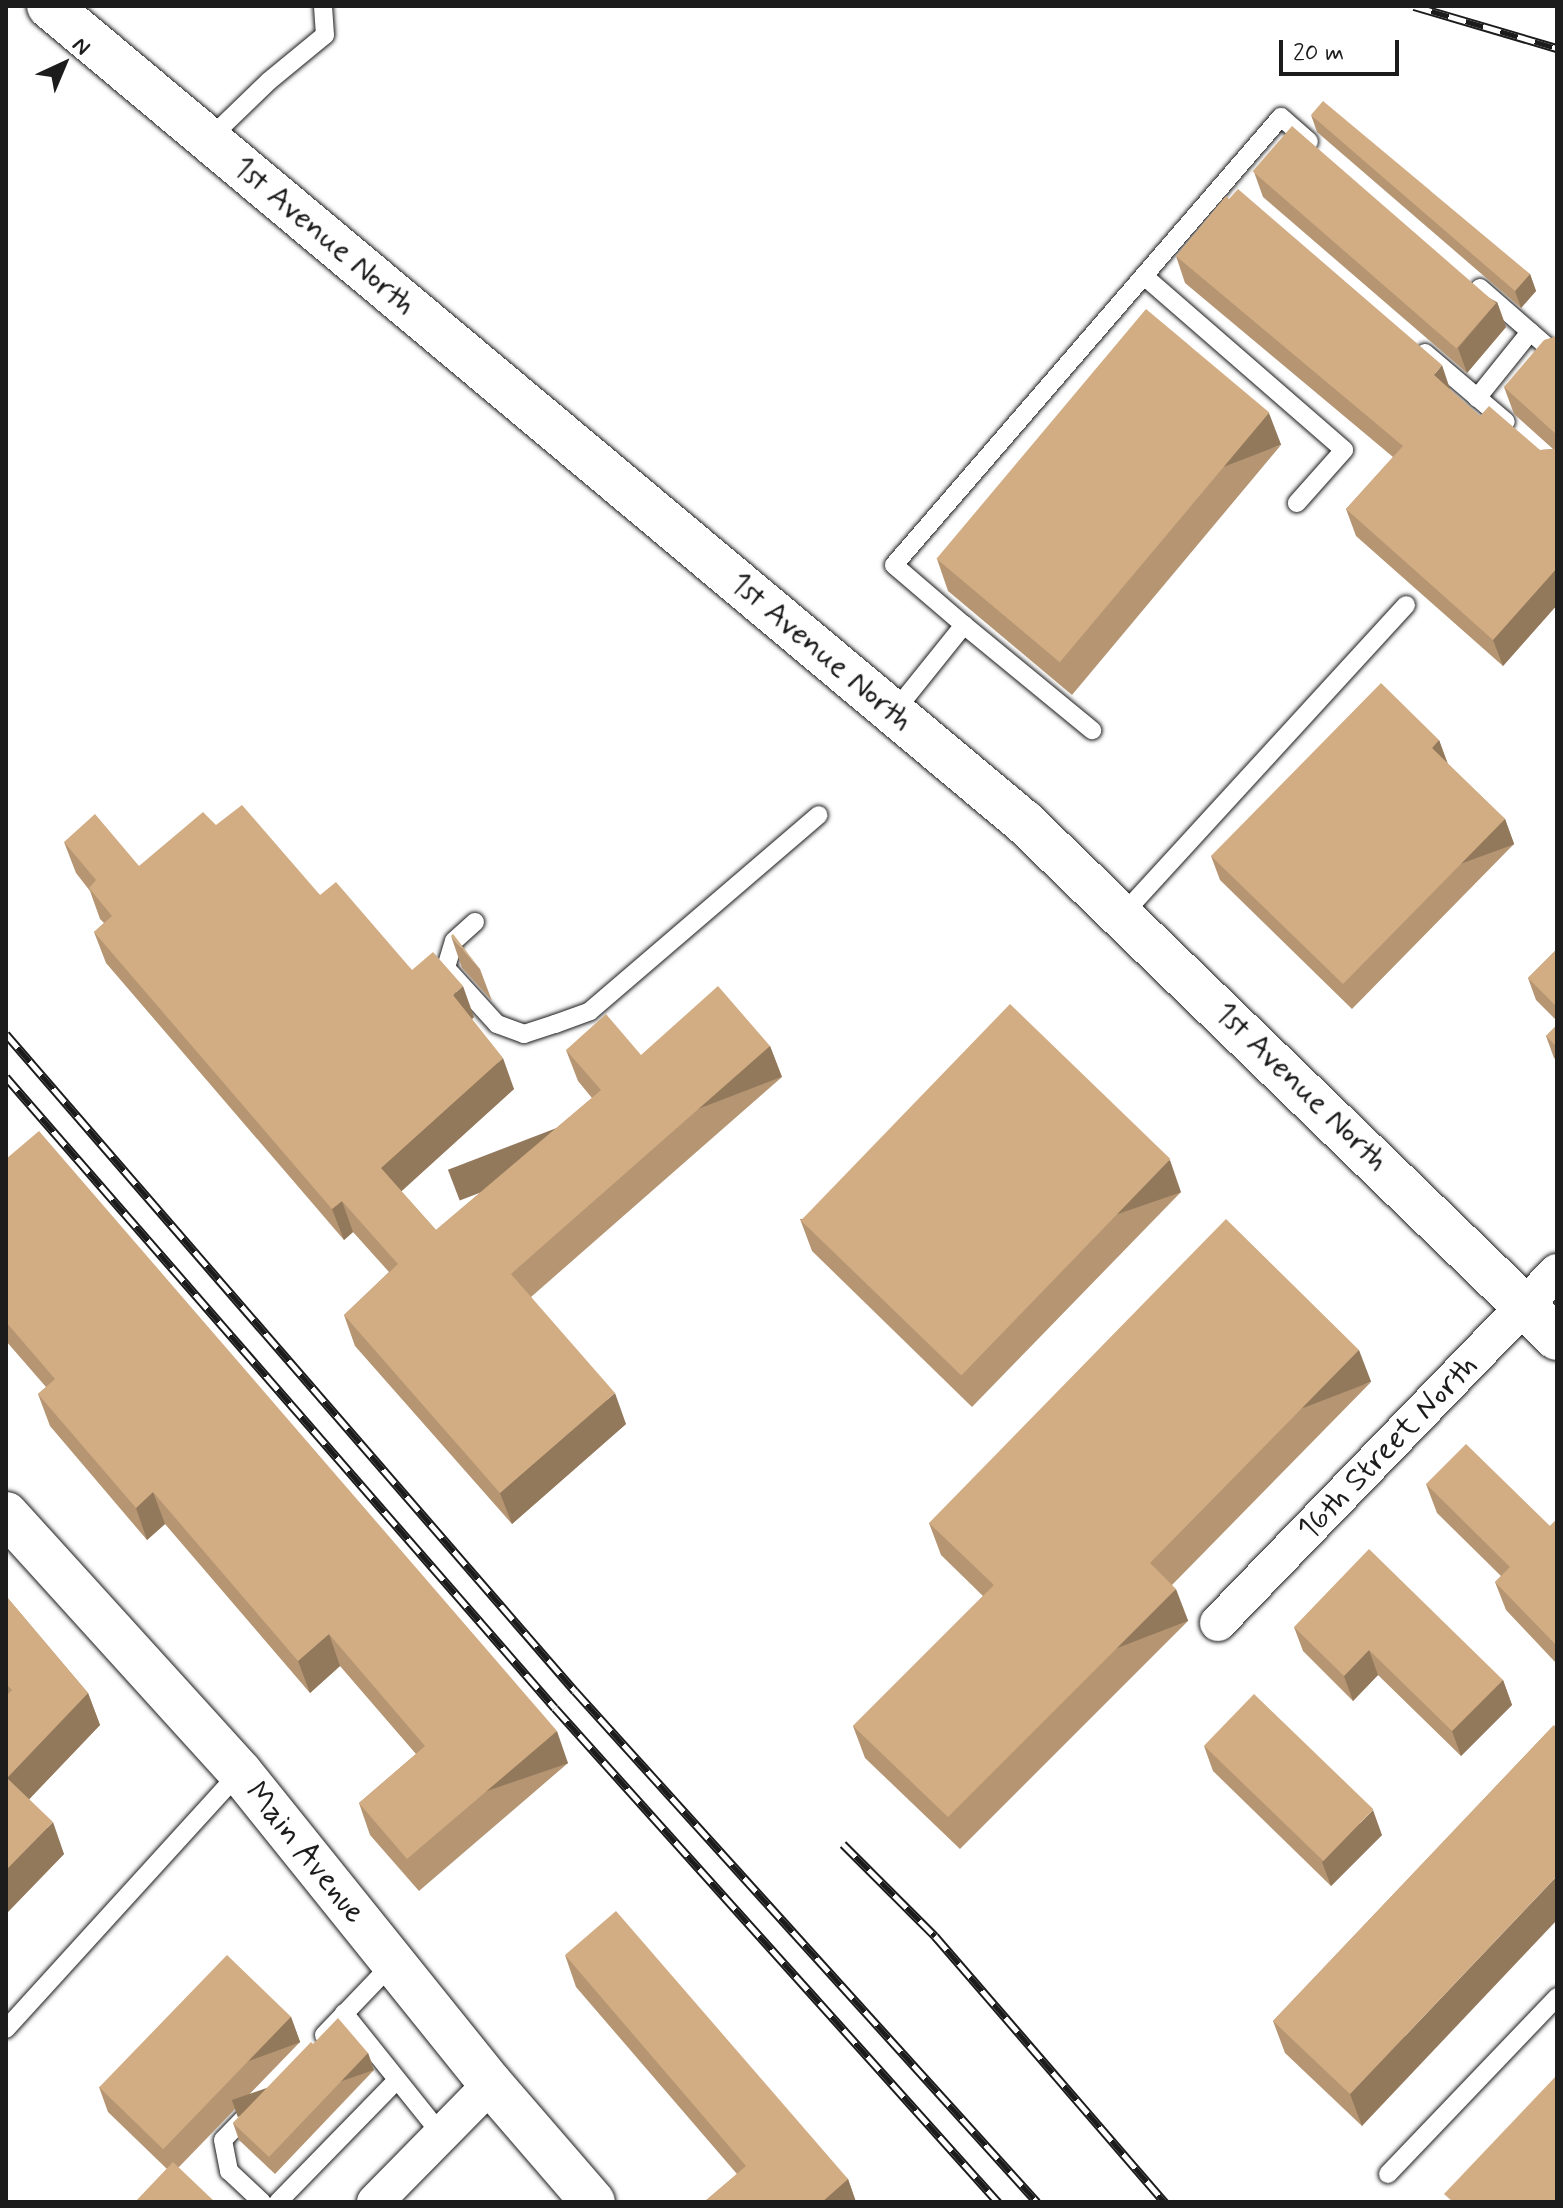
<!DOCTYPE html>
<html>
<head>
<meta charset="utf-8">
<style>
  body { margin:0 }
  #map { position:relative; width:1563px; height:2208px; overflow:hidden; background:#fff; font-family:Mynerve,sans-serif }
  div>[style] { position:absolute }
  .roads { filter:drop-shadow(0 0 2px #1c1c1c) drop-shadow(0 0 2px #1c1c1c) }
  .lane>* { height:18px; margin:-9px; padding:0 9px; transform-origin:9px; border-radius:9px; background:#fff }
  .street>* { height:36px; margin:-18px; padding:0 18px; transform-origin:18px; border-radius:18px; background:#fff }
  .secondary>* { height:44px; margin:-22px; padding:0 22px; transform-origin:22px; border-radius:22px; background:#fff }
  .primary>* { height:44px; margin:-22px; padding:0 22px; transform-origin:22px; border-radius:22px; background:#fff }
  .rail>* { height:9px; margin-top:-4.5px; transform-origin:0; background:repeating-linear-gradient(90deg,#fff 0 18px,#1c1c1c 0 36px); box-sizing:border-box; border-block:2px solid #1c1c1c }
  .wall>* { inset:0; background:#b59572 }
  .shaded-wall>* { inset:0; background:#93795c; transform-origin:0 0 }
  .building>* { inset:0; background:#d2ad84; transform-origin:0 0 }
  span { translate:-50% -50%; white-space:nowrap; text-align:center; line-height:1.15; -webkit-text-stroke:6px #fff; paint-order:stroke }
  .street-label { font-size:32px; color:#1c1c1c }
  .frame { position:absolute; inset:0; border:8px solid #1c1c1c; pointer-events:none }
  .north { position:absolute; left:24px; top:24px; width:80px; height:80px; -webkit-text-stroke:6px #fff; paint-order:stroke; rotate:44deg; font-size:22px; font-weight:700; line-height:32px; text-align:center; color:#1c1c1c }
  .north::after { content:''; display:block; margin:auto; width:28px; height:36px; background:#1c1c1c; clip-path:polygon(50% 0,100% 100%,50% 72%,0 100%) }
  .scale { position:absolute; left:1279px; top:40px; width:120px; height:36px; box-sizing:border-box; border:4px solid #1c1c1c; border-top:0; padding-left:10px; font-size:24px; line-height:28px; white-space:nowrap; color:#1c1c1c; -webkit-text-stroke:6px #fff; paint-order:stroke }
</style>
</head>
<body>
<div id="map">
  <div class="roads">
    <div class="lane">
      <i style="left:209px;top:139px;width:83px;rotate:-44deg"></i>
      <i style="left:269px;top:81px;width:72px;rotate:-39.4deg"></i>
      <i style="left:325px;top:35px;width:29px;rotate:-94deg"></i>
      <i style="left:1144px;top:276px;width:265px;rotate:41deg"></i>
      <i style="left:1344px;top:450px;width:71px;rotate:131.6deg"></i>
      <i style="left:1480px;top:288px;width:102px;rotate:41deg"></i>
      <i style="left:1425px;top:353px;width:106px;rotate:40.4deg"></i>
      <i style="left:1477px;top:398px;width:85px;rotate:-51.2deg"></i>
      <i style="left:964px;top:625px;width:166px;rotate:39.4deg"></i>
      <i style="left:894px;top:712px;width:112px;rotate:-51.2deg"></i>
      <i style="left:964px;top:625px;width:92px;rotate:-139.4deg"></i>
      <i style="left:894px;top:565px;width:592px;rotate:-49.18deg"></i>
      <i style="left:1281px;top:117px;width:37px;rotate:41deg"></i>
      <i style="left:1123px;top:914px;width:419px;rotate:-47.5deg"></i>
      <i style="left:475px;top:922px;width:28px;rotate:138deg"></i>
      <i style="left:454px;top:941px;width:28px;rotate:107deg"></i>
      <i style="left:446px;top:968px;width:76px;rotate:47.7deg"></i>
      <i style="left:497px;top:1024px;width:29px;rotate:20deg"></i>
      <i style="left:524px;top:1034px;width:33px;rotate:-18deg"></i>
      <i style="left:555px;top:1024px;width:37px;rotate:-20deg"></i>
      <i style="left:590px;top:1011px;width:301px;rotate:-40.6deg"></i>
      <i style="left:344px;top:2013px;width:155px;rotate:51.3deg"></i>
      <i style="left:6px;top:2029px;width:348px;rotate:-47.7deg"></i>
      <i style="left:324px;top:2035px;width:101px;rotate:-46.2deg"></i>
      <i style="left:251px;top:2111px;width:40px;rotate:134deg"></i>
      <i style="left:223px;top:2140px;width:32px;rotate:79deg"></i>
      <i style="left:229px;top:2171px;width:45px;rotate:43.2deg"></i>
      <i style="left:1388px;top:2174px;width:245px;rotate:-46.3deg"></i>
      <i style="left:278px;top:2202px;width:170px;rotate:-45.7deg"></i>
    </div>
    <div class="street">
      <i style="left:1218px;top:1623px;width:488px;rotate:-46deg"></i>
      <i style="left:375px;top:2202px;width:165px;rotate:-45.5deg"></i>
    </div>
    <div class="secondary">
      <i style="left:49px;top:6px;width:1271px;rotate:39.93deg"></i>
      <i style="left:1024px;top:822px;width:742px;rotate:44.07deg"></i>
    </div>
    <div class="primary">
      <i style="left:6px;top:1514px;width:348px;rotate:47.8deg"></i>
      <i style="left:240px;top:1772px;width:400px;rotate:51.2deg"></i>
      <i style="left:491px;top:2084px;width:156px;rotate:49.2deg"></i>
    </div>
  </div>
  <div class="rail">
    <i style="left:1414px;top:6px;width:149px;rotate:16.4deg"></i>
    <i style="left:6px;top:1034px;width:869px;rotate:49.11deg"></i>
    <i style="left:575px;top:1691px;width:689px;rotate:47.88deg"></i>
    <i style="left:6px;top:1077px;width:836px;rotate:48.98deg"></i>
    <i style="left:555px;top:1708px;width:664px;rotate:48.12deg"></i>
    <i style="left:843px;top:1844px;width:130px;rotate:45deg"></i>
    <i style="left:935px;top:1936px;width:352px;rotate:49.2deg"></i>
  </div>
  <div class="wall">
    <i style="clip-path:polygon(1311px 115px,1530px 274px,1536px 291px,1521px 308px,1317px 132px)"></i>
    <i style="clip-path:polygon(1254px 172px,1497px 302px,1506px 327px,1467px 373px,1263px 197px)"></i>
    <i style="clip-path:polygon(1176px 256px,1451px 391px,1480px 416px,1540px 450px,1553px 449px,1514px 414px,1504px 387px,1557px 336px,1557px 334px,1557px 605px,1503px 666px,1356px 536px,1346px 509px,1393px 457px,1185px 283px)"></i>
    <i style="clip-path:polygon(1281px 445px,1072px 695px,948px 591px,937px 559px)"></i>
    <i style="clip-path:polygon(1439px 740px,1448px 764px,1505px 819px,1514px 844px,1352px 1009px,1220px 880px,1211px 856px)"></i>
    <i style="clip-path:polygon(216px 825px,320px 895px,412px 970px,474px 1017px,472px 1019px,514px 1089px,401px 1191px,436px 1230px,592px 1098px,578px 1081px,566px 1050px,641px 1055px,770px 1046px,782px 1077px,531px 1297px,626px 1424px,512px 1524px,355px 1346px,344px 1315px,389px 1272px,353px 1232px,344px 1240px,106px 963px,94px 932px,104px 923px,100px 919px,90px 891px,76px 873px,64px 842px,139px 866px)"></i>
    <i style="clip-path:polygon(451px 936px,480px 969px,492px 1001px,462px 968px)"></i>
    <i style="clip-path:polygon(1557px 949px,1557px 1021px,1536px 1000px,1528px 978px)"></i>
    <i style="clip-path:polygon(1557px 1025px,1557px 1061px,1554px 1058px,1546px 1036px)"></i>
    <i style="clip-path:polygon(6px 1159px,568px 1763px,419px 1891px,370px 1835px,359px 1803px,416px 1754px,340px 1666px,310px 1693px,165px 1524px,147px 1540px,50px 1426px,38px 1394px,46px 1387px,6px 1341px)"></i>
    <i style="clip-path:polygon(1181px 1192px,972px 1407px,812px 1251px,800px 1219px)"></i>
    <i style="clip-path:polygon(1371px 1382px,1172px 1585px,1188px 1621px,960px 1849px,865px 1758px,853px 1726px,983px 1596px,941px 1555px,929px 1523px)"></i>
    <i style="clip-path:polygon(1426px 1484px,1550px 1526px,1557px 1519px,1557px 1664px,1506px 1610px,1495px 1582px,1501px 1576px,1437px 1513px)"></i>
    <i style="clip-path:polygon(6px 1596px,88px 1693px,100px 1725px,29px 1799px,64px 1854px,6px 1914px)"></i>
    <i style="clip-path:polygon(1294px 1627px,1503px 1680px,1512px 1705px,1461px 1756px,1378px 1675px,1353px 1701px,1303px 1651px)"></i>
    <i style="clip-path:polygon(1554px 1725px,1362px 2126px,1285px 2053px,1273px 2021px)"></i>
    <i style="clip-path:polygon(1204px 1746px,1382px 1835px,1331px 1886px,1213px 1771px)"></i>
    <i style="clip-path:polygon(565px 1955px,848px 2179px,856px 2202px,704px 2202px,737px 2174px,576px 1987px)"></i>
    <i style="clip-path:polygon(291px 2017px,300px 2042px,179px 2167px,167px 2169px,108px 2112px,99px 2087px)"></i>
    <i style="clip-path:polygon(313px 2044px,368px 2053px,374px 2070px,275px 2174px,239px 2140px,233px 2123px)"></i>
  </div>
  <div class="shaded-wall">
    <i style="clip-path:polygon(1530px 274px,1536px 291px,1521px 308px,1515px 291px)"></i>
    <i style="clip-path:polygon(1497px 302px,1506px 327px,1467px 373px,1458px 348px)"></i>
    <i style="clip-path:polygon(1442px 365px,1451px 392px,1434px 375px)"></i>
    <i style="left:1269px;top:413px;width:34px;height:326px;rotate:69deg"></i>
    <i style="clip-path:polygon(1557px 568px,1557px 605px,1503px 666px,1493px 640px)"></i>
    <i style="clip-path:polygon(1439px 740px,1448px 765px,1432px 748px)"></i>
    <i style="left:1505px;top:819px;width:27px;height:231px;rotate:70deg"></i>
    <i style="clip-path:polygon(463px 986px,474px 1017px,464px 1026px,453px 995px)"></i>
    <i style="left:770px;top:1046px;width:33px;height:345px;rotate:69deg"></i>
    <i style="clip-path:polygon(503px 1058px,514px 1089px,393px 1199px,381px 1168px)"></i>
    <i style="left:1170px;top:1160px;width:34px;height:301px;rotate:71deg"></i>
    <i style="clip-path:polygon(342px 1201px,353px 1232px,344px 1240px,332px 1209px)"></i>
    <i style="left:1359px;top:1350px;width:34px;height:298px;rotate:69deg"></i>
    <i style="clip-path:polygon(615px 1393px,626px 1424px,512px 1524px,500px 1493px)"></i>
    <i style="clip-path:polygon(153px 1492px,165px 1524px,147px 1540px,136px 1508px)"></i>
    <i style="left:1176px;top:1589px;width:34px;height:322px;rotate:69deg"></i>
    <i style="clip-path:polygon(329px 1634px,340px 1666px,310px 1693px,298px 1661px)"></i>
    <i style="clip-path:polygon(1369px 1650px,1378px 1675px,1353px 1701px,1344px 1676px)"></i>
    <i style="clip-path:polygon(1503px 1680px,1512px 1705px,1461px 1756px,1452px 1731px)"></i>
    <i style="clip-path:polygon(88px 1693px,100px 1725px,19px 1810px,7px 1778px)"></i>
    <i style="left:557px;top:1731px;width:34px;height:197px;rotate:71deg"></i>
    <i style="clip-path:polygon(1373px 1810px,1382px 1835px,1331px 1886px,1322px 1862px)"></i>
    <i style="clip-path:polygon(53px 1822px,64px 1854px,6px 1914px,6px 1870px)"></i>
    <i style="clip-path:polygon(1557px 1876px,1557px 1920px,1362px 2126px,1350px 2094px)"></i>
    <i style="left:291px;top:2017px;width:27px;height:184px;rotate:70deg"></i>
    <i style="left:368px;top:2053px;width:18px;height:144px;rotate:71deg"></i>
    <i style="clip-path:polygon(848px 2179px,856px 2202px,822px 2202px)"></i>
  </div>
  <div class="building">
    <i style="clip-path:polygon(1323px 101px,1530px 274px,1515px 291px,1311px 115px)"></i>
    <i style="left:1292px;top:126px;width:270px;height:60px;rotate:41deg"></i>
    <i style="clip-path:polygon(1238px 189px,1442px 365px,1434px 375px,1480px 416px,1489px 406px,1540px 450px,1556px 449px,1557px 442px,1557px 568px,1493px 640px,1346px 509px,1403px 446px,1176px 256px,1226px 196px,1229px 199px)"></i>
    <i style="left:1146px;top:309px;width:161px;height:326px;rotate:40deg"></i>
    <i style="clip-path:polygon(1557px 334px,1557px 435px,1504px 387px,1544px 340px,1557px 336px)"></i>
    <i style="clip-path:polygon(1381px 683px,1439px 740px,1432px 748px,1505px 819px,1343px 984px,1211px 856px)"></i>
    <i style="clip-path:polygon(242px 805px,320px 895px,336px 882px,412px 970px,433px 952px,463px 986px,453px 995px,503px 1058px,381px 1168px,436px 1230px,601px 1090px,566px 1050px,606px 1014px,641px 1055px,718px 986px,770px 1046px,511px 1274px,615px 1393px,500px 1493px,344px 1315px,398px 1264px,342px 1201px,332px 1209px,94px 932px,112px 916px,89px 888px,96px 880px,64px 842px,95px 814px,139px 866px,203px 812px,216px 825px)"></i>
    <i style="clip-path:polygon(453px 934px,480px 969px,451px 936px)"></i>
    <i style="clip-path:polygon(1557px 949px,1557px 1007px,1528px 978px)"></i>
    <i style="left:1010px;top:1004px;width:223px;height:301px;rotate:44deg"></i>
    <i style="clip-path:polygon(1557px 1025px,1557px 1047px,1546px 1036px)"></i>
    <i style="clip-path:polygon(39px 1131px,557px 1731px,407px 1859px,359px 1803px,425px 1746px,329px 1634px,298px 1661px,153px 1492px,136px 1508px,38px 1394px,55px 1379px,6px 1322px,6px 1159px)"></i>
    <i style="clip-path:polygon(1226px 1219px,1359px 1350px,1150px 1563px,1176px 1589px,948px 1817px,853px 1726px,994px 1585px,929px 1523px)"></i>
    <i style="clip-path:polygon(1466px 1444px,1550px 1526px,1557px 1519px,1557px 1646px,1495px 1582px,1510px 1567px,1426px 1484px)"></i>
    <i style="clip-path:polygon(1369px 1549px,1503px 1680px,1452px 1731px,1369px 1650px,1344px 1676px,1294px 1627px)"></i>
    <i style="clip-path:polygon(6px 1596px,88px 1693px,7px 1778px,53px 1822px,6px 1870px,6px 1696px,12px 1690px,6px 1684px)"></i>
    <i style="left:1254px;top:1694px;width:166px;height:72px;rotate:44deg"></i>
    <i style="clip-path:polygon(1554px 1725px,1557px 1729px,1557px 1876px,1350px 2094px,1273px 2021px)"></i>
    <i style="clip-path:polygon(616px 1911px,848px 2179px,822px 2202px,704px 2202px,746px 2166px,565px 1955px)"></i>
    <i style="left:227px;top:1955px;width:89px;height:184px;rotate:44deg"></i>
    <i style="clip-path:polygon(338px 2018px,368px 2053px,269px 2157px,233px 2123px,311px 2042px,313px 2044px)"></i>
    <i style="clip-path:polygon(1557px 2075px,1557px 2202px,1453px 2202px,1444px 2194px)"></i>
    <i style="clip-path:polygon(173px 2162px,215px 2202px,135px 2202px)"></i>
  </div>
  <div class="street-label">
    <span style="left:324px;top:236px;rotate:40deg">1st Avenue North</span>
    <span style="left:821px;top:652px;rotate:40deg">1st Avenue North</span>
    <span style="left:1301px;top:1087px;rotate:44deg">1st Avenue North</span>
    <span style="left:1388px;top:1448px;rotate:-46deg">16th Street North</span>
    <span style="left:305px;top:1853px;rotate:51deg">Main Avenue</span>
  </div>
  <div class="frame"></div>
  <div class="north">N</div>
  <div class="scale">20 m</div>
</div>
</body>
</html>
